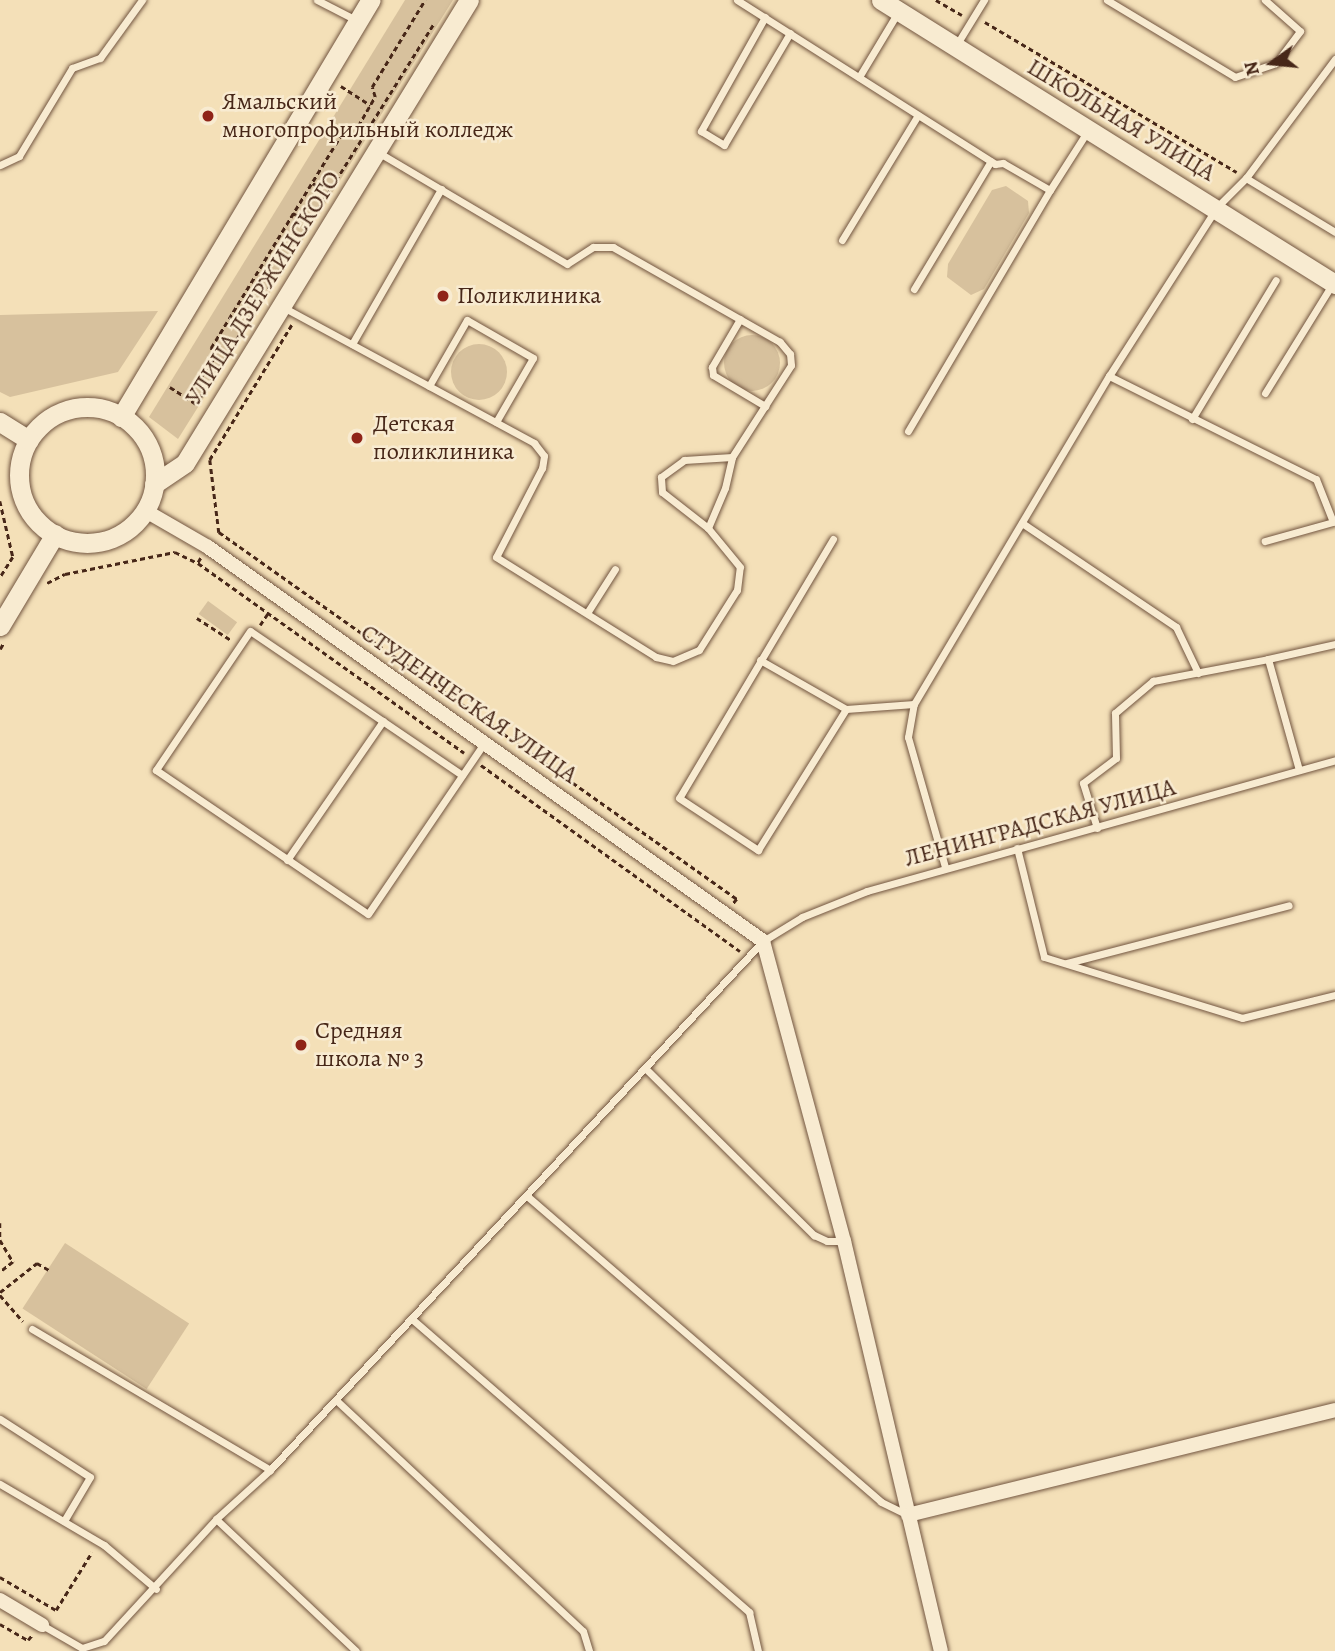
<!DOCTYPE html>
<html>
<head>
<meta charset="utf-8">
<style>
  body { margin:0 }
  #map { position:relative; width:1335px; height:1651px; overflow:hidden; background:#f4e0b8; font-family:Alegreya,serif }
  div>[style] { position:absolute }
  .green>* { inset:0; background:#d7c19d; transform-origin:0 0 }
  .round { border-radius:50% }
  .path>* { height:2.5px; margin-top:-1.25px; transform-origin:0; background:repeating-linear-gradient(90deg,#472718 0 5px,transparent 0 8.5px) }
  .roads { filter:drop-shadow(0 0 2px #725540) drop-shadow(0 0 2px #725540) }
  .lane>* { height:7px; margin:-3.5px; padding:0 3.5px; transform-origin:3.5px; border-radius:3.5px; background:#f8ebd1 }
  .street>* { height:14px; margin:-7px; padding:0 7px; transform-origin:7px; border-radius:7px; background:#f8ebd1 }
  .secondary>* { height:19px; margin:-9.5px; padding:0 9.5px; transform-origin:9.5px; border-radius:9.5px; background:#f8ebd1 }
  .secondary>.ring { margin:-9.5px; padding:0; box-sizing:content-box; background:none; border:19px solid #f8ebd1; border-radius:50% }
  .dots>* { width:19px; height:19px; translate:-50% -50%; box-sizing:border-box; border:4px solid #f8ebd1; border-radius:50% }
  span { translate:-50% -50%; white-space:nowrap; text-align:center; line-height:1.15; -webkit-text-stroke:5px #f8ebd1; paint-order:stroke }
  .poi-label { font-size:24px; color:#472718 }
  .left { translate:0 -50%; text-align:left }
  .street-label { font-size:24px; color:#472718 }
  .north { position:absolute; left:1237px; top:28px; width:70px; height:70px; -webkit-text-stroke:5px #f8ebd1; paint-order:stroke; rotate:255deg; font-size:19px; font-weight:700; line-height:28px; text-align:center; color:#472718 }
  .north::after { content:''; display:block; margin:auto; width:24px; height:32px; background:#472718; clip-path:polygon(50% 0,100% 100%,50% 72%,0 100%) }
</style>
</head>
<body>
<div id="map">
  <div class="green">
    <i style="clip-path:polygon(405px 0,453px 0,178px 439px,149px 417px)"></i>
    <i style="clip-path:polygon(1006px 186px,1028px 201px,1029px 213px,984px 289px,971px 295px,947px 277px,948px 264px,992px 190px)"></i>
    <i style="clip-path:polygon(158px 311px,118px 372px,10px 397px,0 392px,0 315px)"></i>
    <i class="round" style="left:724px;top:335px;width:56px;height:56px"></i>
    <i class="round" style="left:451px;top:344px;width:56px;height:56px"></i>
    <i style="left:208px;top:601px;width:36px;height:16px;rotate:36deg"></i>
    <i style="left:65px;top:1243px;width:148px;height:78px;rotate:33deg"></i>
  </div>
  <div class="path">
    <i style="left:936px;top:0;width:30px;rotate:30deg"></i>
    <i style="left:985px;top:22px;width:293px;rotate:30.8deg"></i>
    <i style="left:341px;top:86px;width:35px;rotate:33deg"></i>
    <i style="left:313px;top:183px;width:17px;rotate:36deg"></i>
    <i style="left:293px;top:213px;width:18px;rotate:29deg"></i>
    <i style="left:292px;top:325px;width:158px;rotate:121.3deg"></i>
    <i style="left:210px;top:460px;width:73px;rotate:82.9deg"></i>
    <i style="left:219px;top:532px;width:635px;rotate:35.32deg"></i>
    <i style="left:737px;top:899px;width:6px;rotate:129deg"></i>
    <i style="left:170px;top:387px;width:31px;rotate:33deg"></i>
    <i style="left:196px;top:404px;width:448px;rotate:-58deg"></i>
    <i style="left:187px;top:397px;width:49px;rotate:-55deg"></i>
    <i style="left:215px;top:357px;width:10px;rotate:-114deg"></i>
    <i style="left:211px;top:348px;width:261px;rotate:-58.6deg"></i>
    <i style="left:347px;top:125px;width:11px;rotate:5deg"></i>
    <i style="left:358px;top:126px;width:34px;rotate:-60deg"></i>
    <i style="left:375px;top:97px;width:10px;rotate:-107deg"></i>
    <i style="left:372px;top:87px;width:102px;rotate:-58.7deg"></i>
    <i style="left:0;top:501px;width:57px;rotate:76.9deg"></i>
    <i style="left:13px;top:557px;width:25px;rotate:122deg"></i>
    <i style="left:201px;top:558px;width:6px;rotate:121deg"></i>
    <i style="left:198px;top:563px;width:327px;rotate:35.5deg"></i>
    <i style="left:47px;top:583px;width:20px;rotate:-27deg"></i>
    <i style="left:65px;top:574px;width:112px;rotate:-11.3deg"></i>
    <i style="left:175px;top:552px;width:25px;rotate:26deg"></i>
    <i style="left:197px;top:618px;width:40px;rotate:32.9deg"></i>
    <i style="left:260px;top:625px;width:14px;rotate:-56deg"></i>
    <i style="left:0;top:649px;width:8px;rotate:-60deg"></i>
    <i style="left:481px;top:765px;width:319px;rotate:35.7deg"></i>
    <i style="left:0;top:1223px;width:17px;rotate:90deg"></i>
    <i style="left:0;top:1240px;width:26px;rotate:59deg"></i>
    <i style="left:13px;top:1262px;width:16px;rotate:142deg"></i>
    <i style="left:0;top:1292px;width:47px;rotate:-38.1deg"></i>
    <i style="left:37px;top:1263px;width:14px;rotate:30deg"></i>
    <i style="left:0;top:1295px;width:35px;rotate:49deg"></i>
    <i style="left:0;top:1577px;width:65px;rotate:30.5deg"></i>
    <i style="left:56px;top:1610px;width:68px;rotate:-58.2deg"></i>
    <i style="left:0;top:1624px;width:32px;rotate:30deg"></i>
    <i style="left:28px;top:1640px;width:6px;rotate:-51deg"></i>
  </div>
  <div class="roads">
    <div class="lane">
      <i style="left:317px;top:0;width:46px;rotate:27.1deg"></i>
      <i style="left:737px;top:0;width:306px;rotate:32.4deg"></i>
      <i style="left:995px;top:164px;width:8px;rotate:-7deg"></i>
      <i style="left:1003px;top:163px;width:54px;rotate:29.9deg"></i>
      <i style="left:1050px;top:190px;width:69px;rotate:-57.5deg"></i>
      <i style="left:1107px;top:0;width:149px;rotate:31deg"></i>
      <i style="left:1235px;top:77px;width:43px;rotate:-18.9deg"></i>
      <i style="left:1276px;top:63px;width:40px;rotate:-53deg"></i>
      <i style="left:1300px;top:31px;width:47px;rotate:-138.5deg"></i>
      <i style="left:765px;top:17px;width:131px;rotate:119.3deg"></i>
      <i style="left:701px;top:131px;width:27px;rotate:31deg"></i>
      <i style="left:724px;top:145px;width:130px;rotate:-59.5deg"></i>
      <i style="left:957px;top:44px;width:52px;rotate:-58.5deg"></i>
      <i style="left:859px;top:77px;width:76px;rotate:-59deg"></i>
      <i style="left:0;top:165px;width:21px;rotate:-25deg"></i>
      <i style="left:19px;top:156px;width:103px;rotate:-58.9deg"></i>
      <i style="left:72px;top:68px;width:30px;rotate:-20deg"></i>
      <i style="left:100px;top:58px;width:72px;rotate:-54.1deg"></i>
      <i style="left:1246px;top:178px;width:104px;rotate:31.2deg"></i>
      <i style="left:842px;top:240px;width:146px;rotate:-58.7deg"></i>
      <i style="left:914px;top:289px;width:149px;rotate:-59deg"></i>
      <i style="left:281px;top:306px;width:288px;rotate:28.4deg"></i>
      <i style="left:534px;top:443px;width:16px;rotate:52deg"></i>
      <i style="left:544px;top:456px;width:12px;rotate:99deg"></i>
      <i style="left:542px;top:468px;width:100px;rotate:117.3deg"></i>
      <i style="left:496px;top:557px;width:189px;rotate:32deg"></i>
      <i style="left:656px;top:657px;width:17px;rotate:13deg"></i>
      <i style="left:673px;top:661px;width:28px;rotate:-23deg"></i>
      <i style="left:699px;top:650px;width:71px;rotate:-57.7deg"></i>
      <i style="left:737px;top:590px;width:23px;rotate:-83deg"></i>
      <i style="left:740px;top:567px;width:50px;rotate:-129.4deg"></i>
      <i style="left:708px;top:528px;width:58px;rotate:-142deg"></i>
      <i style="left:662px;top:492px;width:15px;rotate:-94deg"></i>
      <i style="left:661px;top:477px;width:29px;rotate:-36deg"></i>
      <i style="left:684px;top:460px;width:48px;rotate:-3.6deg"></i>
      <i style="left:732px;top:457px;width:109px;rotate:-57.3deg"></i>
      <i style="left:791px;top:365px;width:11px;rotate:-95deg"></i>
      <i style="left:790px;top:354px;width:16px;rotate:-130deg"></i>
      <i style="left:780px;top:342px;width:192px;rotate:-150.4deg"></i>
      <i style="left:613px;top:247px;width:20px;rotate:180deg"></i>
      <i style="left:593px;top:247px;width:31px;rotate:147deg"></i>
      <i style="left:567px;top:264px;width:222px;rotate:-149.4deg"></i>
      <i style="left:740px;top:319px;width:56px;rotate:120.3deg"></i>
      <i style="left:712px;top:367px;width:8px;rotate:83deg"></i>
      <i style="left:713px;top:375px;width:61px;rotate:30.8deg"></i>
      <i style="left:352px;top:344px;width:179px;rotate:-60.1deg"></i>
      <i style="left:1109px;top:376px;width:231px;rotate:26.5deg"></i>
      <i style="left:1316px;top:479px;width:46px;rotate:68.4deg"></i>
      <i style="left:1333px;top:522px;width:71px;rotate:164.4deg"></i>
      <i style="left:429px;top:386px;width:76px;rotate:-60.1deg"></i>
      <i style="left:467px;top:320px;width:76px;rotate:29.9deg"></i>
      <i style="left:533px;top:358px;width:74px;rotate:120deg"></i>
      <i style="left:1265px;top:393px;width:129px;rotate:-58.3deg"></i>
      <i style="left:1192px;top:419px;width:162px;rotate:-58.9deg"></i>
      <i style="left:908px;top:431px;width:280px;rotate:-59.5deg"></i>
      <i style="left:1022px;top:523px;width:186px;rotate:34deg"></i>
      <i style="left:1176px;top:627px;width:51px;rotate:64.4deg"></i>
      <i style="left:708px;top:528px;width:43px;rotate:-67deg"></i>
      <i style="left:725px;top:488px;width:32px;rotate:-77deg"></i>
      <i style="left:833px;top:539px;width:301px;rotate:120.7deg"></i>
      <i style="left:679px;top:798px;width:95px;rotate:33.4deg"></i>
      <i style="left:758px;top:850px;width:166px;rotate:-58deg"></i>
      <i style="left:846px;top:709px;width:68px;rotate:-4.2deg"></i>
      <i style="left:587px;top:613px;width:52px;rotate:-57.5deg"></i>
      <i style="left:1268px;top:659px;width:69px;rotate:-12.6deg"></i>
      <i style="left:760px;top:660px;width:99px;rotate:29.7deg"></i>
      <i style="left:462px;top:775px;width:256px;rotate:-145.8deg"></i>
      <i style="left:250px;top:631px;width:168px;rotate:124.1deg"></i>
      <i style="left:156px;top:770px;width:256px;rotate:34.2deg"></i>
      <i style="left:368px;top:914px;width:204px;rotate:-55.8deg"></i>
      <i style="left:1097px;top:828px;width:47px;rotate:-107.3deg"></i>
      <i style="left:1083px;top:783px;width:41px;rotate:-37.1deg"></i>
      <i style="left:1116px;top:758px;width:45px;rotate:-91.3deg"></i>
      <i style="left:1115px;top:713px;width:50px;rotate:-40.1deg"></i>
      <i style="left:1153px;top:681px;width:117px;rotate:-10.8deg"></i>
      <i style="left:1268px;top:659px;width:115px;rotate:74.4deg"></i>
      <i style="left:1017px;top:848px;width:112px;rotate:76.1deg"></i>
      <i style="left:1044px;top:957px;width:207px;rotate:17.1deg"></i>
      <i style="left:1242px;top:1018px;width:96px;rotate:-13.9deg"></i>
      <i style="left:287px;top:860px;width:169px;rotate:-55.4deg"></i>
      <i style="left:945px;top:867px;width:135px;rotate:-105.9deg"></i>
      <i style="left:908px;top:737px;width:34px;rotate:-80deg"></i>
      <i style="left:914px;top:704px;width:382px;rotate:-59.3deg"></i>
      <i style="left:1109px;top:376px;width:201px;rotate:-57.4deg"></i>
      <i style="left:1217px;top:207px;width:41px;rotate:-45deg"></i>
      <i style="left:1246px;top:178px;width:149px;rotate:-53.2deg"></i>
      <i style="left:1067px;top:963px;width:229px;rotate:-14.6deg"></i>
      <i style="left:645px;top:1068px;width:238px;rotate:44.7deg"></i>
      <i style="left:814px;top:1235px;width:14px;rotate:25deg"></i>
      <i style="left:827px;top:1241px;width:17px"></i>
      <i style="left:527px;top:1196px;width:468px;rotate:40.8deg"></i>
      <i style="left:881px;top:1502px;width:30px;rotate:26deg"></i>
      <i style="left:412px;top:1319px;width:447px;rotate:41deg"></i>
      <i style="left:749px;top:1612px;width:40px;rotate:77deg"></i>
      <i style="left:32px;top:1329px;width:277px;rotate:30.6deg"></i>
      <i style="left:336px;top:1400px;width:338px;rotate:43.1deg"></i>
      <i style="left:583px;top:1631px;width:21px;rotate:73deg"></i>
      <i style="left:0;top:1419px;width:107px;rotate:32.8deg"></i>
      <i style="left:90px;top:1477px;width:51px;rotate:120.6deg"></i>
      <i style="left:0;top:1484px;width:121px;rotate:30.4deg"></i>
      <i style="left:104px;top:1545px;width:68px;rotate:40.2deg"></i>
      <i style="left:216px;top:1519px;width:192px;rotate:43.3deg"></i>
      <i style="left:42px;top:1625px;width:46px;rotate:29.9deg"></i>
      <i style="left:82px;top:1648px;width:23px;rotate:-18deg"></i>
      <i style="left:104px;top:1641px;width:166px;rotate:-47.4deg"></i>
      <i style="left:216px;top:1519px;width:73px;rotate:-42.2deg"></i>
      <i style="left:270px;top:1470px;width:723px;rotate:-47.02deg"></i>
      <i style="left:763px;top:941px;width:46px;rotate:-31.6deg"></i>
      <i style="left:802px;top:917px;width:70px;rotate:-21.8deg"></i>
      <i style="left:867px;top:891px;width:486px;rotate:-15.6deg"></i>
    </div>
    <div class="street">
      <i style="left:144px;top:510px;width:74px;rotate:30deg"></i>
      <i style="left:208px;top:547px;width:681px;rotate:35.37deg"></i>
      <i style="left:763px;top:941px;width:311px;rotate:74.9deg"></i>
      <i style="left:844px;top:1241px;width:421px;rotate:76.7deg"></i>
      <i style="left:908px;top:1515px;width:440px;rotate:-13.8deg"></i>
      <i style="left:0;top:1600px;width:49px;rotate:30.8deg"></i>
    </div>
    <div class="secondary">
      <i style="left:881px;top:0;width:536px;rotate:32.03deg"></i>
      <i class="ring" style="left:19px;top:407px;width:117px;height:117px"></i>
      <i style="left:121px;top:417px;width:486px;rotate:-59.1deg"></i>
      <i style="left:0;top:422px;width:34px;rotate:32deg"></i>
      <i style="left:154px;top:484px;width:37px;rotate:-34deg"></i>
      <i style="left:185px;top:463px;width:543px;rotate:-58.48deg"></i>
      <i style="left:0;top:626px;width:107px;rotate:-59.1deg"></i>
    </div>
  </div>
  <div class="dots">
    <i style="left:208px;top:116px;background:#8f2418"></i>
    <i style="left:443px;top:296px;background:#8f2418"></i>
    <i style="left:357px;top:438px;background:#8f2418"></i>
    <i style="left:301px;top:1045px;background:#8f2418"></i>
  </div>
  <div class="poi-label">
    <span class="left" style="left:222px;top:116px">Ямальский<br>многопрофильный колледж</span>
    <span class="left" style="left:457px;top:296px">Поликлиника</span>
    <span class="left" style="left:373px;top:438px">Детская<br>поликлиника</span>
    <span class="left" style="left:315px;top:1045px">Средняя<br>школа № 3</span>
  </div>
  <div class="street-label">
    <span style="left:1121px;top:120px;rotate:31deg">ШКОЛЬНАЯ УЛИЦА</span>
    <span style="left:263px;top:288px;rotate:-58deg">УЛИЦА ДЗЕРЖИНСКОГО</span>
    <span style="left:469px;top:704px;rotate:35deg">СТУДЕНЧЕСКАЯ УЛИЦА</span>
    <span style="left:1040px;top:823px;rotate:-15deg">ЛЕНИНГРАДСКАЯ УЛИЦА</span>
  </div>
  <div class="north">N</div>
</div>
</body>
</html>
